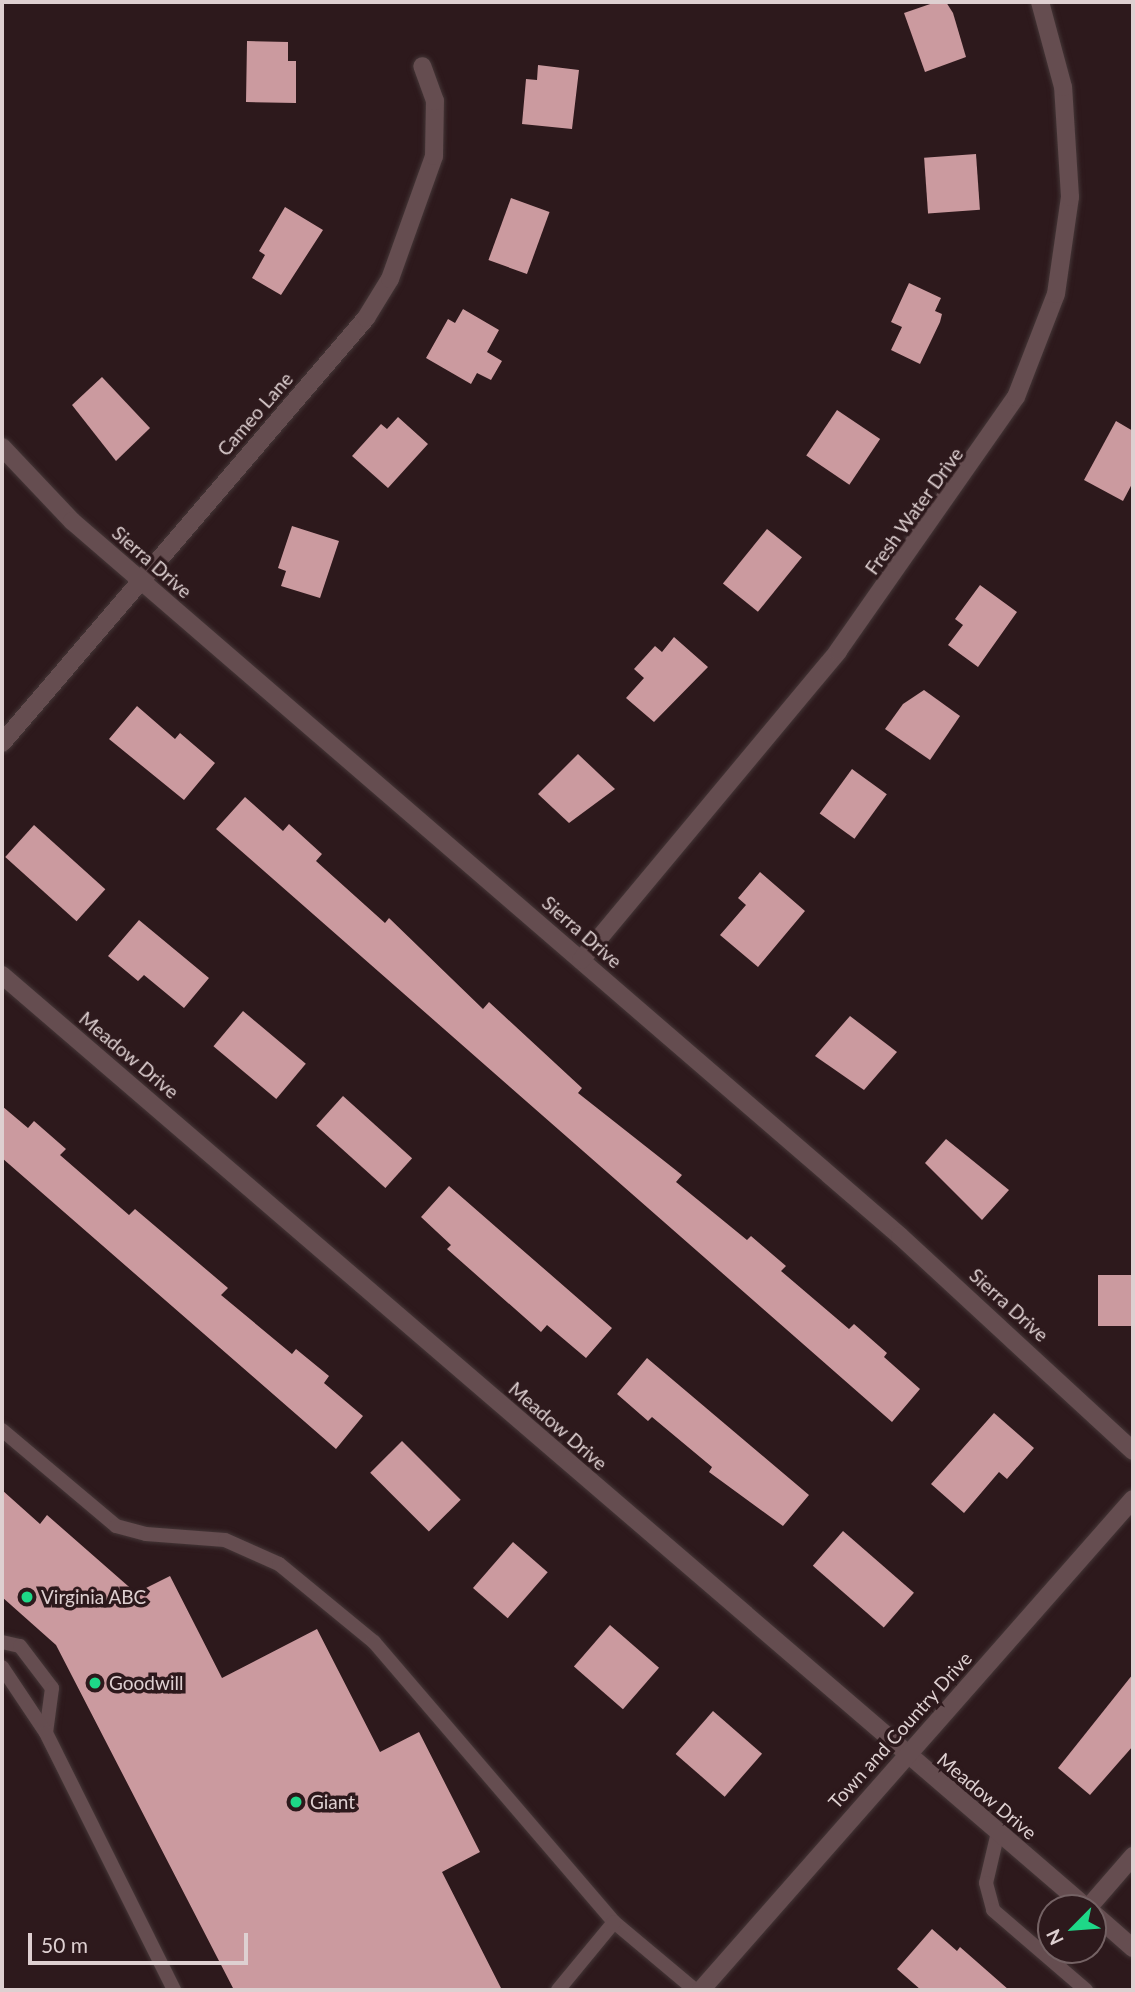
<!DOCTYPE html>
<html>
<head>
<meta charset="utf-8">
<style>
  body { margin:0 }
  #map { position:relative; width:1135px; height:1992px; overflow:hidden; background:#2d191c; font-family:Lato,sans-serif }
  div>[style] { position:absolute }
  .building>* { inset:0; background:#cb9a9f; transform-origin:0 0 }
  .roads { filter:drop-shadow(0 0 2px #443637) drop-shadow(0 0 2px #443637) }
  .lane>* { height:14px; margin:-7px; padding:0 7px; transform-origin:7px; border-radius:7px; background:#654d50 }
  .street>* { height:18px; margin:-9px; padding:0 9px; transform-origin:9px; border-radius:9px; background:#654d50 }
  .secondary>* { height:18px; margin:-9px; padding:0 9px; transform-origin:9px; border-radius:9px; background:#654d50 }
  .dots>* { width:19px; height:19px; translate:-50% -50%; box-sizing:border-box; border:4px solid #2d191c; border-radius:50% }
  span { translate:-50% -50%; white-space:nowrap; text-align:center; line-height:1.15; -webkit-text-stroke:7px #2d191c; paint-order:stroke }
  .street-label { font-size:19px; color:#ded0d1 }
  .poi-label { font-size:19px; color:#ded0d1 }
  .left { translate:0 -50%; text-align:left }
  .frame { position:absolute; inset:0; border:4px solid #ded0d1; pointer-events:none }
  .north { position:absolute; left:1037px; top:1894px; width:70px; height:70px; box-sizing:border-box; background:#2d191c; border:2px solid #746264; border-radius:50%; rotate:245deg; font-size:19px; font-weight:700; line-height:28px; text-align:center; color:#ded0d1 }
  .north::after { content:''; display:block; margin:auto; width:24px; height:32px; background:#1ed888; clip-path:polygon(50% 0,100% 100%,50% 72%,0 100%) }
  .scale { position:absolute; left:28px; top:1933px; width:220px; height:32px; box-sizing:border-box; border:4px solid #ded0d1; border-top:0; padding-left:9px; font-size:21px; line-height:24px; white-space:nowrap; color:#ded0d1; -webkit-text-stroke:5px #2d191c; paint-order:stroke }
</style>
</head>
<body>
<div id="map">
  <div class="building">
    <i style="clip-path:polygon(936px 2px,946px 2px,953px 13px,966px 57px,925px 72px,904px 13px)"></i>
    <i style="clip-path:polygon(247px 41px,288px 42px,288px 61px,296px 61px,296px 103px,246px 102px)"></i>
    <i style="clip-path:polygon(538px 65px,579px 70px,572px 129px,522px 124px,526px 79px,537px 80px)"></i>
    <i style="left:976px;top:154px;width:56px;height:52px;rotate:86deg"></i>
    <i style="left:511px;top:198px;width:41px;height:66px;rotate:20deg"></i>
    <i style="clip-path:polygon(285px 207px,323px 230px,281px 295px,252px 278px,265px 255px,259px 251px)"></i>
    <i style="clip-path:polygon(909px 283px,941px 298px,935px 311px,942px 314px,940px 322px,920px 364px,891px 350px,902px 327px,891px 322px)"></i>
    <i style="clip-path:polygon(463px 309px,499px 330px,487px 352px,502px 361px,491px 380px,477px 373px,471px 384px,426px 358px,448px 319px,455px 323px)"></i>
    <i style="clip-path:polygon(102px 377px,150px 428px,116px 461px,72px 405px)"></i>
    <i style="left:837px;top:410px;width:52px;height:55px;rotate:34deg"></i>
    <i style="clip-path:polygon(398px 417px,428px 444px,388px 488px,352px 456px,381px 424px,387px 429px)"></i>
    <i style="clip-path:polygon(1116px 421px,1133px 431px,1133px 482px,1123px 501px,1084px 480px)"></i>
    <i style="clip-path:polygon(292px 526px,339px 541px,320px 598px,281px 586px,286px 571px,278px 568px)"></i>
    <i style="left:767px;top:529px;width:45px;height:70px;rotate:39deg"></i>
    <i style="clip-path:polygon(980px 585px,1017px 612px,978px 667px,948px 645px,963px 625px,955px 619px)"></i>
    <i style="clip-path:polygon(674px 637px,708px 667px,654px 722px,626px 698px,644px 678px,634px 669px,655px 646px,662px 652px)"></i>
    <i style="clip-path:polygon(924px 690px,960px 716px,930px 760px,885px 729px,903px 704px)"></i>
    <i style="clip-path:polygon(137px 706px,175px 739px,180px 733px,215px 763px,184px 800px,109px 739px)"></i>
    <i style="clip-path:polygon(578px 754px,615px 789px,569px 823px,538px 794px)"></i>
    <i style="left:852px;top:769px;width:43px;height:55px;rotate:36deg"></i>
    <i style="clip-path:polygon(245px 797px,283px 831px,289px 824px,322px 854px,316px 861px,385px 923px,389px 918px,483px 1009px,489px 1002px,582px 1088px,578px 1093px,682px 1175px,676px 1182px,747px 1240px,751px 1236px,786px 1266px,781px 1271px,849px 1329px,854px 1324px,887px 1353px,884px 1357px,920px 1389px,892px 1422px,216px 829px)"></i>
    <i style="left:34px;top:825px;width:96px;height:43px;rotate:42deg"></i>
    <i style="clip-path:polygon(760px 872px,805px 911px,758px 967px,720px 935px,746px 905px,738px 898px)"></i>
    <i style="clip-path:polygon(139px 920px,209px 978px,184px 1008px,144px 975px,138px 981px,108px 956px)"></i>
    <i style="left:243px;top:1011px;width:82px;height:46px;rotate:40deg"></i>
    <i style="clip-path:polygon(850px 1016px,897px 1052px,864px 1090px,815px 1056px)"></i>
    <i style="left:343px;top:1096px;width:93px;height:40px;rotate:42deg"></i>
    <i style="clip-path:polygon(2px 1106px,28px 1128px,34px 1121px,66px 1149px,60px 1155px,129px 1215px,135px 1209px,228px 1288px,221px 1295px,292px 1354px,296px 1349px,329px 1376px,324px 1383px,363px 1416px,336px 1449px,2px 1158px)"></i>
    <i style="clip-path:polygon(946px 1139px,1009px 1190px,982px 1220px,925px 1163px)"></i>
    <i style="clip-path:polygon(449px 1186px,612px 1328px,586px 1358px,547px 1325px,541px 1332px,447px 1249px,451px 1245px,421px 1217px)"></i>
    <i style="left:1133px;top:1275px;width:51px;height:35px;rotate:90deg"></i>
    <i style="clip-path:polygon(647px 1358px,809px 1495px,783px 1526px,709px 1472px,712px 1467px,652px 1417px,648px 1421px,617px 1394px)"></i>
    <i style="clip-path:polygon(994px 1413px,1034px 1448px,1007px 1479px,999px 1472px,964px 1513px,931px 1484px)"></i>
    <i style="left:402px;top:1441px;width:83px;height:45px;rotate:45deg"></i>
    <i style="clip-path:polygon(2px 1490px,40px 1524px,47px 1515px,136px 1593px,170px 1576px,222px 1678px,317px 1629px,380px 1752px,419px 1732px,480px 1852px,442px 1872px,502px 1990px,234px 1990px,56px 1645px,2px 1597px)"></i>
    <i style="left:843px;top:1531px;width:94px;height:46px;rotate:41deg"></i>
    <i style="left:513px;top:1542px;width:46px;height:61px;rotate:41deg"></i>
    <i style="left:610px;top:1625px;width:65px;height:55px;rotate:41deg"></i>
    <i style="clip-path:polygon(1133px 1674px,1133px 1746px,1090px 1795px,1058px 1768px)"></i>
    <i style="left:713px;top:1711px;width:65px;height:57px;rotate:41deg"></i>
    <i style="clip-path:polygon(932px 1929px,957px 1951px,960px 1947px,1009px 1990px,921px 1990px,897px 1969px)"></i>
  </div>
  <div class="roads">
    <div class="lane">
      <i style="left:2px;top:1430px;width:149px;rotate:40.1deg"></i>
      <i style="left:116px;top:1526px;width:31px;rotate:15deg"></i>
      <i style="left:146px;top:1534px;width:79px;rotate:4.3deg"></i>
      <i style="left:225px;top:1540px;width:59px;rotate:24deg"></i>
      <i style="left:279px;top:1564px;width:123px;rotate:39.4deg"></i>
      <i style="left:374px;top:1642px;width:369px;rotate:49.4deg"></i>
      <i style="left:614px;top:1922px;width:106px;rotate:40deg"></i>
      <i style="left:2px;top:1642px;width:18px;rotate:13deg"></i>
      <i style="left:20px;top:1646px;width:53px;rotate:52.7deg"></i>
      <i style="left:52px;top:1688px;width:45px;rotate:97.6deg"></i>
      <i style="left:2px;top:1667px;width:79px;rotate:56.3deg"></i>
      <i style="left:46px;top:1733px;width:287px;rotate:63.5deg"></i>
      <i style="left:998px;top:1832px;width:52px;rotate:103.2deg"></i>
      <i style="left:986px;top:1883px;width:28px;rotate:75deg"></i>
      <i style="left:993px;top:1910px;width:123px;rotate:40.7deg"></i>
      <i style="left:558px;top:1990px;width:88px;rotate:-50.5deg"></i>
    </div>
    <div class="street">
      <i style="left:2px;top:447px;width:102px;rotate:46.6deg"></i>
      <i style="left:72px;top:521px;width:1094px;rotate:40.81deg"></i>
      <i style="left:900px;top:1236px;width:317px;rotate:42.7deg"></i>
      <i style="left:2px;top:743px;width:560px;rotate:-49.42deg"></i>
      <i style="left:366px;top:318px;width:46px;rotate:-58.4deg"></i>
      <i style="left:390px;top:279px;width:131px;rotate:-70.3deg"></i>
      <i style="left:434px;top:156px;width:55px;rotate:-89deg"></i>
      <i style="left:435px;top:101px;width:37px;rotate:-110deg"></i>
      <i style="left:581px;top:960px;width:402px;rotate:-50.2deg"></i>
      <i style="left:838px;top:651px;width:310px;rotate:-55deg"></i>
      <i style="left:1016px;top:397px;width:110px;rotate:-68.8deg"></i>
      <i style="left:1056px;top:294px;width:98px;rotate:-81.8deg"></i>
      <i style="left:1070px;top:197px;width:110px;rotate:-93.6deg"></i>
      <i style="left:1063px;top:87px;width:88px;rotate:-105.1deg"></i>
      <i style="left:2px;top:975px;width:1431px;rotate:40.69deg"></i>
      <i style="left:1088px;top:1908px;width:69px;rotate:-49.1deg"></i>
      <i style="left:1093px;top:1913px;width:53px;rotate:41.2deg"></i>
    </div>
    <div class="secondary">
      <i style="left:701px;top:1990px;width:654px;rotate:-48.66deg"></i>
    </div>
  </div>
  <div class="dots">
    <i style="left:27px;top:1597px;background:#1ed888"></i>
    <i style="left:95px;top:1683px;background:#1ed888"></i>
    <i style="left:296px;top:1802px;background:#1ed888"></i>
  </div>
  <div class="street-label">
    <span style="left:255px;top:414px;rotate:-49deg">Cameo Lane</span>
    <span style="left:914px;top:511px;rotate:-54deg">Fresh Water Drive</span>
    <span style="left:152px;top:562px;rotate:41deg">Sierra Drive</span>
    <span style="left:582px;top:932px;rotate:41deg">Sierra Drive</span>
    <span style="left:129px;top:1055px;rotate:40deg">Meadow Drive</span>
    <span style="left:1009px;top:1305px;rotate:42deg">Sierra Drive</span>
    <span style="left:558px;top:1426px;rotate:41deg">Meadow Drive</span>
    <span style="left:900px;top:1730px;rotate:-48deg">Town and Country Drive</span>
    <span style="left:987px;top:1796px;rotate:40deg">Meadow Drive</span>
  </div>
  <div class="poi-label">
    <span class="left" style="left:41px;top:1597px">Virginia ABC</span>
    <span class="left" style="left:109px;top:1683px">Goodwill</span>
    <span class="left" style="left:310px;top:1802px">Giant</span>
  </div>
  <div class="frame"></div>
  <div class="north">N</div>
  <div class="scale">50 m</div>
</div>
</body>
</html>
